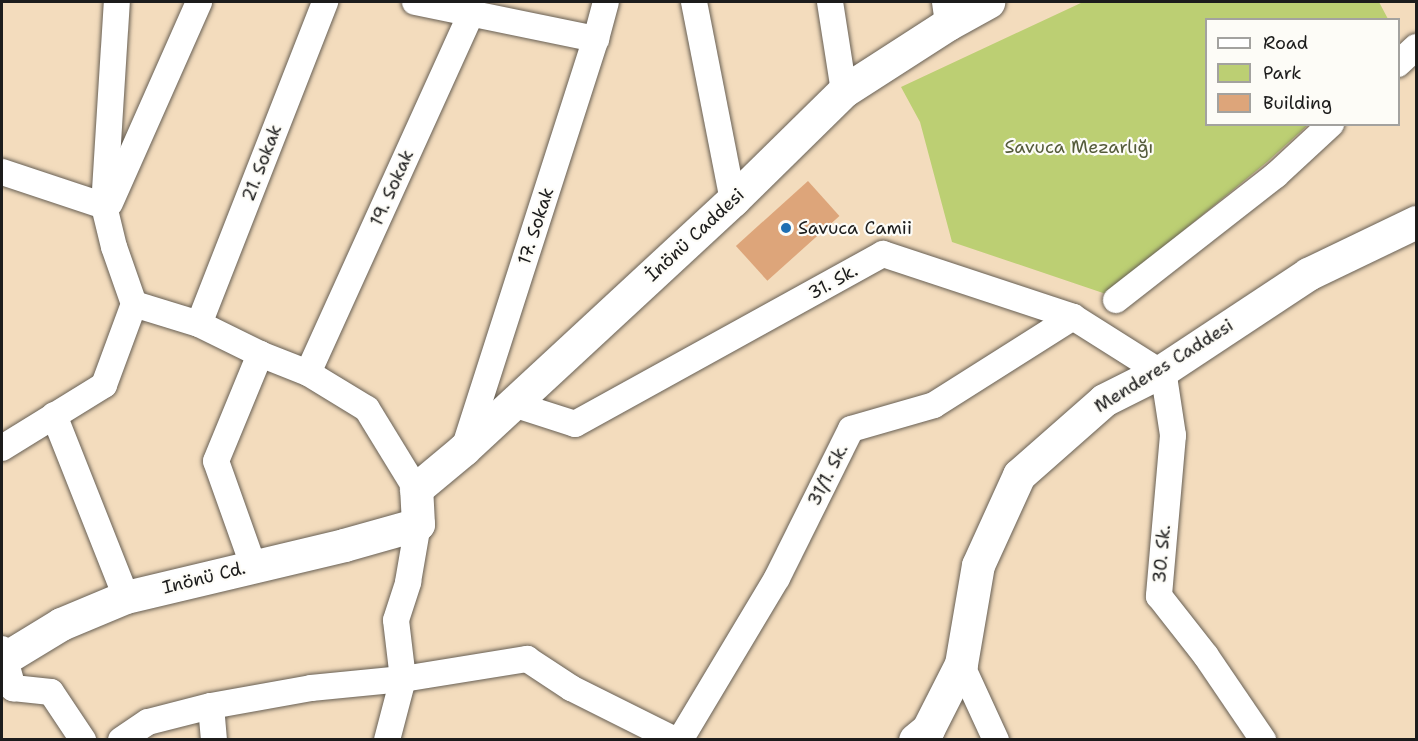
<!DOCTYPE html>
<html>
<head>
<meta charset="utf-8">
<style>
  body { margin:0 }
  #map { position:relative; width:1418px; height:741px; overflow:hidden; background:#f3dcbd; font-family:"Shantell Sans",sans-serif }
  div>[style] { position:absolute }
  .green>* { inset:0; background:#bccf73 }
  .building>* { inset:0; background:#dda57a; transform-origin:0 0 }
  .roads { filter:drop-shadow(0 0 2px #675f54) drop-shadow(0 0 2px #675f54) }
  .street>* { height:26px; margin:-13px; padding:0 13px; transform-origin:13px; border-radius:13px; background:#fff }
  .secondary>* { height:33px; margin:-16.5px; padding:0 16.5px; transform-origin:16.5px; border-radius:16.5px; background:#fff }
  .dots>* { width:16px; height:16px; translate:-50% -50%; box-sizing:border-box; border:3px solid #fdfcf7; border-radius:50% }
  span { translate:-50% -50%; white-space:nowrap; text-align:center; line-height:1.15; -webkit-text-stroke:4.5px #fdfcf7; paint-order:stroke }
  .park-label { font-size:18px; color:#545b3a }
  .street-label { font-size:18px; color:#1c1c1c }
  .poi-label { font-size:18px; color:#1c1c1c }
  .left { translate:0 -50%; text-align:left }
  .frame { position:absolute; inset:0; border:3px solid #1c1c1c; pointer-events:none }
  .legend { position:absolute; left:1205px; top:18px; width:195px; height:108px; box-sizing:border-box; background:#fdfcf7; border:2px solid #a3a29f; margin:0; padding:8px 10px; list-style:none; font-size:18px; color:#1c1c1c }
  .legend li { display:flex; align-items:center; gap:12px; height:30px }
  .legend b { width:30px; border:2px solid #a3a29f }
</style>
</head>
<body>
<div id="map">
  <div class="green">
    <i style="clip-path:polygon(1083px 2px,1379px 2px,1388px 19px,1206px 20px,1206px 124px,1308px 125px,1267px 162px,1106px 294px,952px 242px,920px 122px,901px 87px)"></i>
  </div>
  <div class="building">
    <i style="left:808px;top:181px;width:47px;height:97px;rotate:48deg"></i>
  </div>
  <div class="roads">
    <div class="street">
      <i style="left:415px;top:2px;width:185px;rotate:11.6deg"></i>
      <i style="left:694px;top:2px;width:202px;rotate:78.9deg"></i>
      <i style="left:830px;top:2px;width:90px;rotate:81.1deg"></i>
      <i style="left:945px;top:2px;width:22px;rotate:82deg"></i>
      <i style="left:1398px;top:64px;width:25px;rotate:-43deg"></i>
      <i style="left:2px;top:172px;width:108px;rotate:18.4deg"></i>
      <i style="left:110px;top:203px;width:220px;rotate:-66.1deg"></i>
      <i style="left:1116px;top:300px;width:203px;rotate:-38deg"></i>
      <i style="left:1276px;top:175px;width:75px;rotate:-42.8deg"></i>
      <i style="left:134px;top:304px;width:68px;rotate:17.1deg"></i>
      <i style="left:199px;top:324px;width:68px;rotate:26.2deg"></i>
      <i style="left:260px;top:354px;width:52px;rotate:21.6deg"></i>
      <i style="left:308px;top:373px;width:69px;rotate:31.4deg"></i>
      <i style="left:367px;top:409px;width:94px;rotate:58.5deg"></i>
      <i style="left:199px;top:324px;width:346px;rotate:-68.6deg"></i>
      <i style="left:308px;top:373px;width:395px;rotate:-65.6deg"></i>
      <i style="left:471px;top:13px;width:11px;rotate:-90deg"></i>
      <i style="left:513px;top:404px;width:65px;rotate:17.9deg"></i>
      <i style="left:575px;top:424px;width:352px;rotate:-28.9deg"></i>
      <i style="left:883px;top:254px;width:200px;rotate:18.3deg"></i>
      <i style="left:1073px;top:317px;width:103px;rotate:32.3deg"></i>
      <i style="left:1160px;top:372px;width:12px;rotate:66deg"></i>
      <i style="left:1165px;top:383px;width:53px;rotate:81.3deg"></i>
      <i style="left:1173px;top:435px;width:162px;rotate:95deg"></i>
      <i style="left:1159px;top:596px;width:76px;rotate:51.9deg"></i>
      <i style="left:1206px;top:656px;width:102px;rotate:55.8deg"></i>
      <i style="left:54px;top:415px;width:196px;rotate:68.4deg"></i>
      <i style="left:2px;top:448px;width:120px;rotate:-31.7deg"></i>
      <i style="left:104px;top:385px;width:86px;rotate:-69.7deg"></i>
      <i style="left:134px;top:304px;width:60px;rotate:-109.3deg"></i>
      <i style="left:114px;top:247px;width:42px;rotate:-103.7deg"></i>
      <i style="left:104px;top:206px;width:204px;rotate:-86.4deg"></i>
      <i style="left:464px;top:449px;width:431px;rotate:-72.2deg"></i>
      <i style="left:596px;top:39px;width:38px;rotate:-75deg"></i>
      <i style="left:253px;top:565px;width:110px;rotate:-109.6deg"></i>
      <i style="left:216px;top:461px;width:116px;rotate:-67.6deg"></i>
      <i style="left:2px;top:649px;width:41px;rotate:74.2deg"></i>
      <i style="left:13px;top:688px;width:38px;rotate:6deg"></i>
      <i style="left:51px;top:692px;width:58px;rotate:56.3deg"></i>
      <i style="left:961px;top:664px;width:84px;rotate:65.3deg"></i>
      <i style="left:211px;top:706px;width:34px;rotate:85deg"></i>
      <i style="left:121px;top:740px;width:32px;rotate:-34deg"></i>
      <i style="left:148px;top:722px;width:65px;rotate:-14.3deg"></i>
      <i style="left:211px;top:706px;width:102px;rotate:-10.2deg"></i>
      <i style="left:311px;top:688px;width:92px;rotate:-5.6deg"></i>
      <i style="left:403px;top:679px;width:126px;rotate:-9.2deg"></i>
      <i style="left:527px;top:659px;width:53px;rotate:33.4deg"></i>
      <i style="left:571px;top:688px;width:116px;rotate:26.6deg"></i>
      <i style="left:387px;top:740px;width:63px;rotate:-75.3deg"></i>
      <i style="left:403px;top:679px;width:59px;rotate:-96.8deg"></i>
      <i style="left:396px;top:620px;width:40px;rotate:-72deg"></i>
      <i style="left:408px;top:582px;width:59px;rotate:-80.2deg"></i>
      <i style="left:680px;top:740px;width:189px;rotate:-59.1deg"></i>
      <i style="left:777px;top:578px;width:166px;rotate:-63.6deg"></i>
      <i style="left:851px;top:429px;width:86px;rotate:-16.1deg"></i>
      <i style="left:934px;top:405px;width:165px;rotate:-32.3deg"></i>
    </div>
    <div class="secondary">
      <i style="left:2px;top:660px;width:69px;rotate:-31.4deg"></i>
      <i style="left:61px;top:624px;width:70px;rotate:-22.6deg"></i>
      <i style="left:126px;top:597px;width:224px;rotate:-13.4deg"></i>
      <i style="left:344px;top:545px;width:77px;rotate:-15.8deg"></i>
      <i style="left:418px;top:524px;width:35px;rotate:-93deg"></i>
      <i style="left:416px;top:489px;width:62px;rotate:-39.8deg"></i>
      <i style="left:464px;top:449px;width:367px;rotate:-42.8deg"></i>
      <i style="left:733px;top:200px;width:156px;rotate:-44.5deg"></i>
      <i style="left:844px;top:91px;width:124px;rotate:-32.8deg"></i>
      <i style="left:948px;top:24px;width:46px;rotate:-28.8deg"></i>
      <i style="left:915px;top:740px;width:17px;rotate:-40deg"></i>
      <i style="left:928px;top:729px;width:73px;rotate:-63.1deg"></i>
      <i style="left:961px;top:664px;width:100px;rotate:-80.3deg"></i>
      <i style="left:978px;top:565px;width:99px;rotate:-65.5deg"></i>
      <i style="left:1019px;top:475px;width:113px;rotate:-41.4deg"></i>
      <i style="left:1104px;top:400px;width:63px;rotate:-26.6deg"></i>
      <i style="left:1160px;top:372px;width:178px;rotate:-33.5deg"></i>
      <i style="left:1308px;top:274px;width:120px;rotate:-25.7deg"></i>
    </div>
  </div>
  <div class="dots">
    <i style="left:786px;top:228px;background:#1f6fb2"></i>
  </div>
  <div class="park-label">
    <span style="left:1079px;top:147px">Savuca Mezarlığı</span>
  </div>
  <div class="street-label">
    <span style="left:262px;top:163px;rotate:-69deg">21. Sokak</span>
    <span style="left:392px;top:188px;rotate:-66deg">19. Sokak</span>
    <span style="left:536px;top:226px;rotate:-72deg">17. Sokak</span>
    <span style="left:695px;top:235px;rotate:-43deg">İnönü Caddesi</span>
    <span style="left:833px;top:282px;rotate:-29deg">31. Sk.</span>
    <span style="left:1164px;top:366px;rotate:-32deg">Menderes Caddesi</span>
    <span style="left:828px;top:475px;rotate:-63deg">31/1. Sk.</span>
    <span style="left:1162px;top:554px;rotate:-85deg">30. Sk.</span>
    <span style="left:204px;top:578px;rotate:-14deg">Inönü Cd.</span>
  </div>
  <div class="poi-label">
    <span class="left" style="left:798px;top:228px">Savuca Camii</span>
  </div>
  <div class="frame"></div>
  <ul class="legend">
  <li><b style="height:8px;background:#fff"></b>Road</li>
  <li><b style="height:16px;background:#bccf73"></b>Park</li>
  <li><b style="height:16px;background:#dda57a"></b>Building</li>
  </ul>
</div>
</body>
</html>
